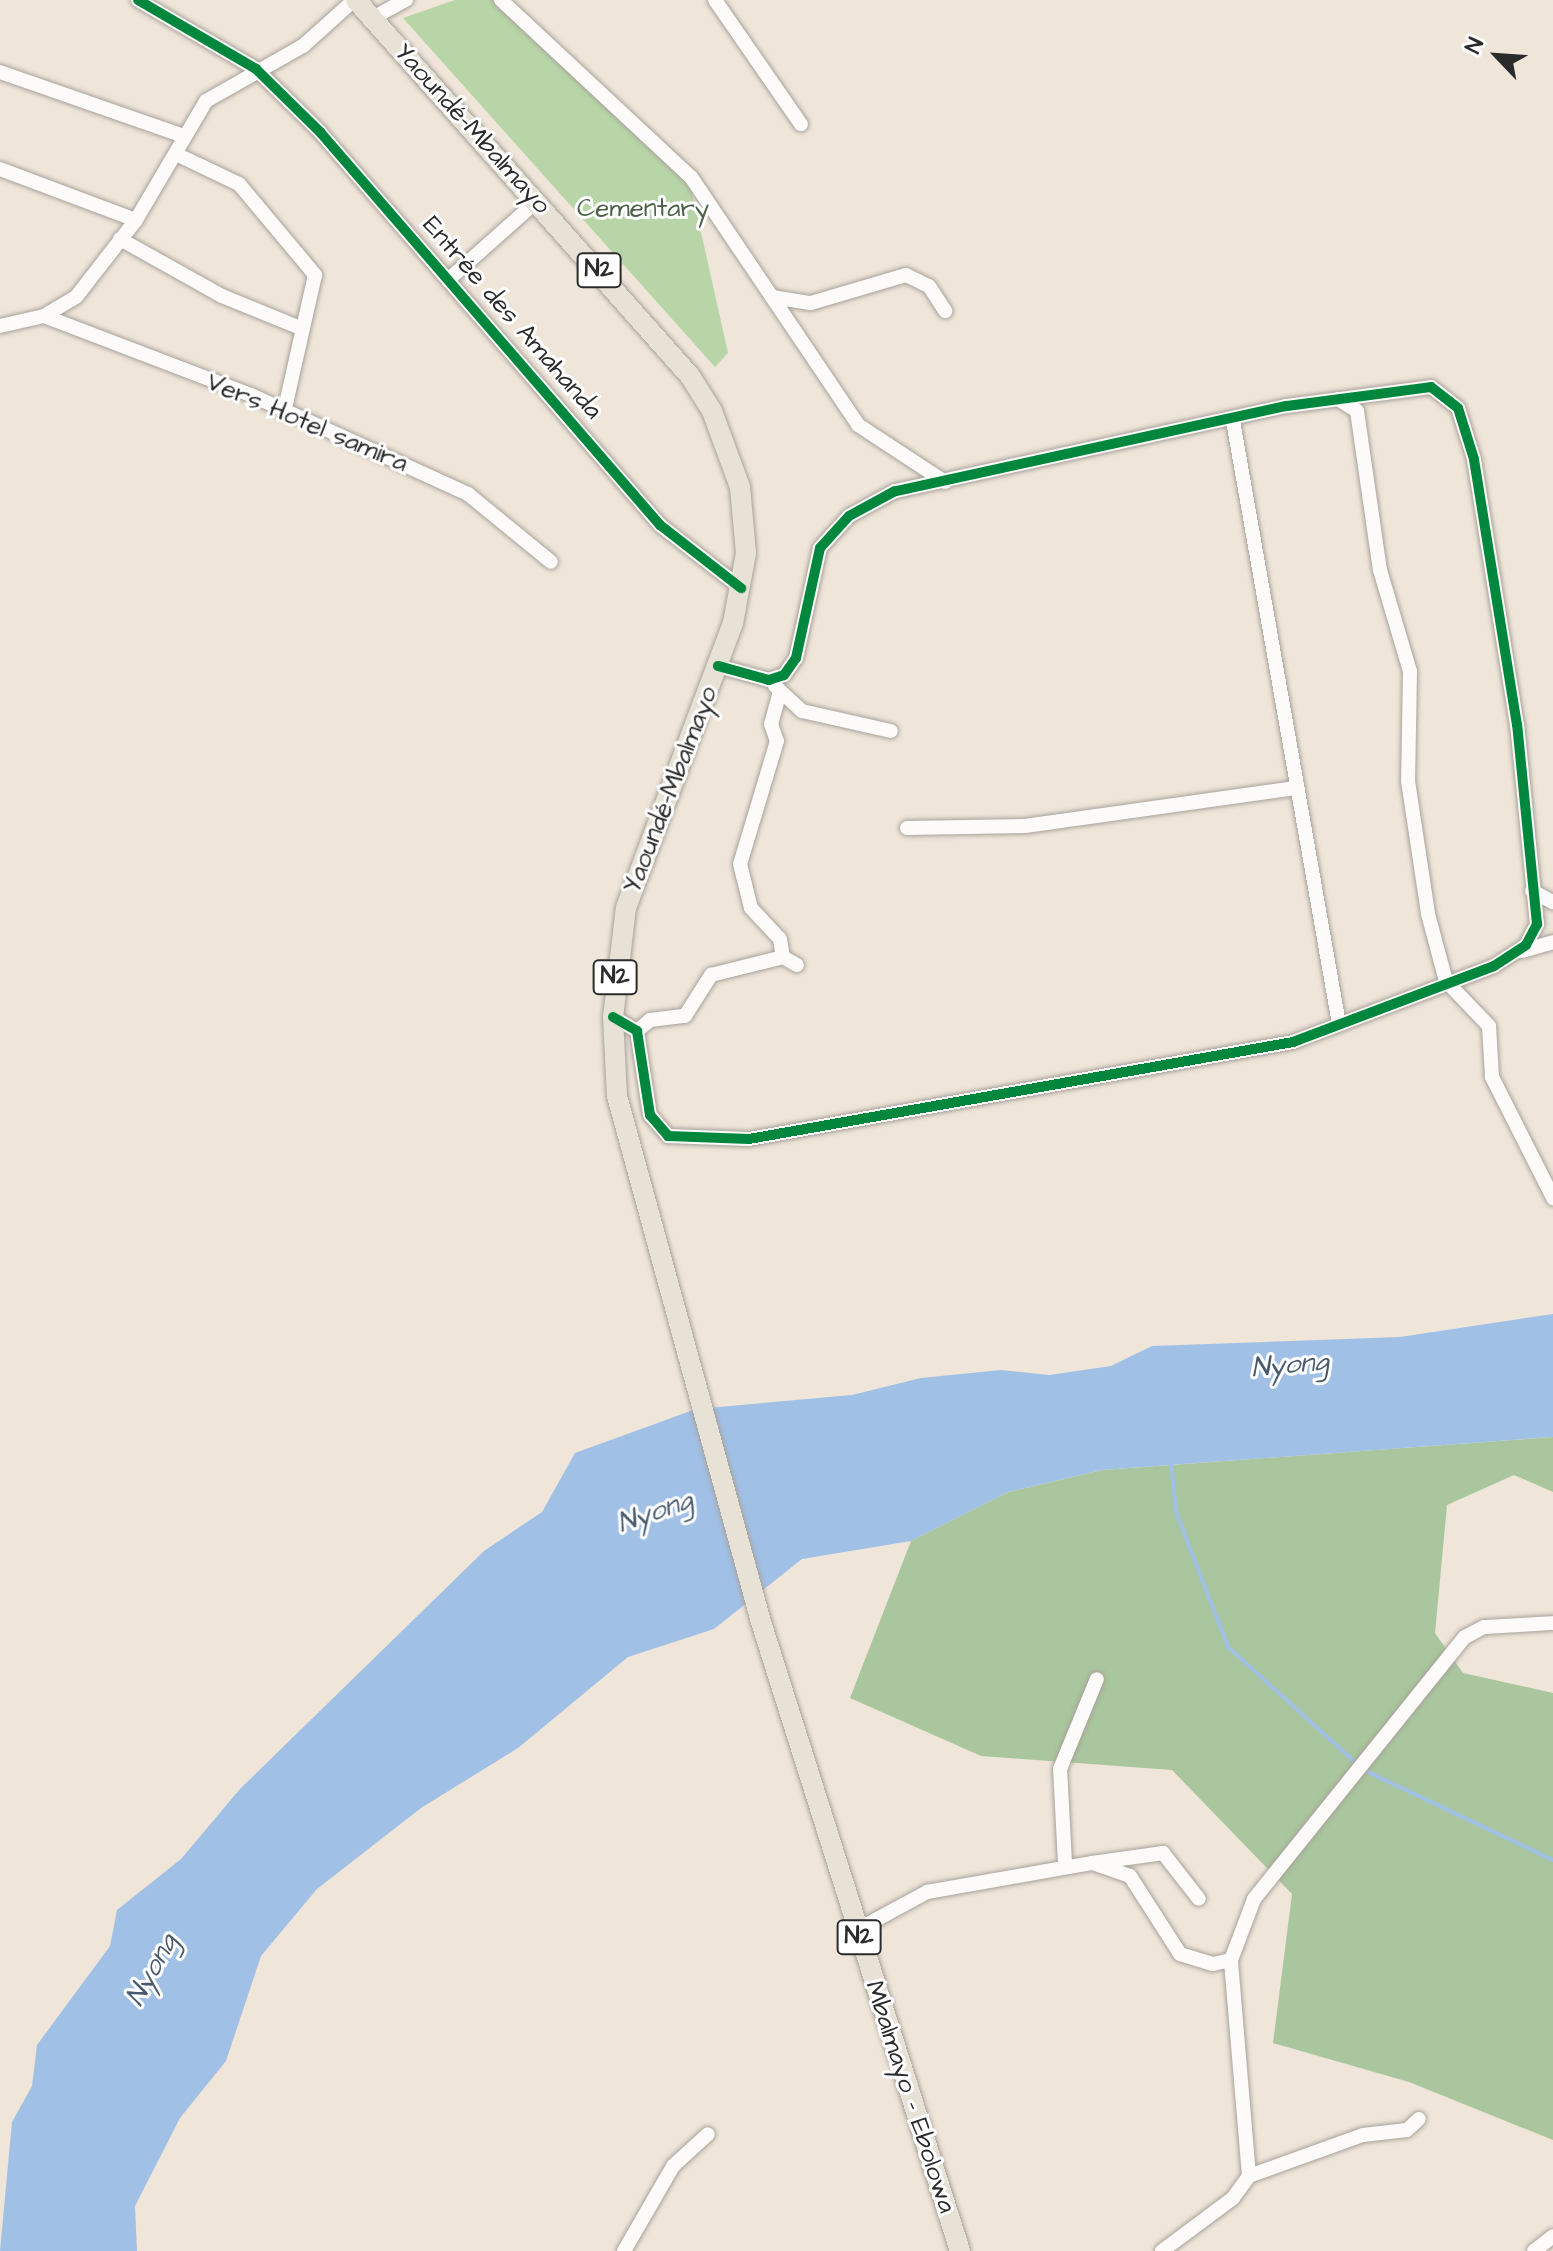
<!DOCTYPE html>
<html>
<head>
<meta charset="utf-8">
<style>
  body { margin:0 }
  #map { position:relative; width:1553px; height:2251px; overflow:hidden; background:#efe5d9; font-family:"Architects Daughter",sans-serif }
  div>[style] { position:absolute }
  .green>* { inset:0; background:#b7d5a7 }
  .forest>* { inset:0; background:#a9c69e }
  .water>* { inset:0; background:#a1c0e5 }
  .stream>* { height:4px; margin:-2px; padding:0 2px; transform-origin:2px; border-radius:2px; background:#a1c0e5 }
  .roads { filter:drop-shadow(0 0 2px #a8a29b) drop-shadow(0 0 2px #a8a29b) }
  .minor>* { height:14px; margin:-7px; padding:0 7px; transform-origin:7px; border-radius:7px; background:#fdfbf9 }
  .highway>* { height:20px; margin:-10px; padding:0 10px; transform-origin:10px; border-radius:10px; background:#e8e2d6 }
  .cycleway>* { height:10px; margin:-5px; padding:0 5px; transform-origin:5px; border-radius:5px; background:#00873e }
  span { translate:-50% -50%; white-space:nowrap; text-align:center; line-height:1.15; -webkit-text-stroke:6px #fff; paint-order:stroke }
  .shield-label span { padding:2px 6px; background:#fff; border:2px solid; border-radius:6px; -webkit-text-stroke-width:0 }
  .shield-label { font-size:24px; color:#2b2b2b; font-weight:700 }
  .street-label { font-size:26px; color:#2b2b2b }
  .park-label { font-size:26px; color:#4c6248 }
  .water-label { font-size:28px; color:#485a6e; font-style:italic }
  .north { position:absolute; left:1457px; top:16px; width:80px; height:80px; -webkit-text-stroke:6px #fff; paint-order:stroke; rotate:295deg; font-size:22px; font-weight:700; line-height:32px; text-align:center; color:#2b2b2b }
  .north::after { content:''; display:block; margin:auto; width:28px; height:36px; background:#2b2b2b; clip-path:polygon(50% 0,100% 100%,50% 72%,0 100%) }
</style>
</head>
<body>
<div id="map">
  <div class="green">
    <i style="clip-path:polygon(455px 0,506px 0,690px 183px,728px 353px,715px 367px,403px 18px)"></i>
  </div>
  <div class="forest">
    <i style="clip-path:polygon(1553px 1437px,1553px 1492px,1514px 1475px,1447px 1505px,1435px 1633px,1463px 1673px,1553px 1693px,1553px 2140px,1409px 2082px,1273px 2043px,1292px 1894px,1172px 1770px,981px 1756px,850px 1698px,911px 1541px,1008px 1492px,1102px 1470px)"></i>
  </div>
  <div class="water">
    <i style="clip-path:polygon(1553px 1314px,1553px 1437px,1102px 1470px,1008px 1492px,911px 1541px,802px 1559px,714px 1629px,628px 1657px,518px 1748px,421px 1808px,317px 1889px,261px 1956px,226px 2061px,180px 2118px,135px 2206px,137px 2251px,0 2251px,12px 2122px,32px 2086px,37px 2045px,110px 1946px,117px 1910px,181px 1859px,240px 1789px,484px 1551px,542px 1512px,575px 1453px,696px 1409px,852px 1395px,921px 1378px,1001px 1370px,1049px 1375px,1111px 1366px,1152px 1346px,1400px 1337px)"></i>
  </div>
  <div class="stream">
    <i style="left:1171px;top:1460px;width:52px;rotate:84.5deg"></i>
    <i style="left:1176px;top:1512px;width:145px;rotate:68.9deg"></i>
    <i style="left:1228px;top:1647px;width:174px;rotate:42.2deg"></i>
    <i style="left:1364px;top:1770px;width:209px;rotate:25.5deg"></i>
  </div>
  <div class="roads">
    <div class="minor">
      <i style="left:138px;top:0;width:137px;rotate:30.3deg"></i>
      <i style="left:256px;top:69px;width:90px;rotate:44.5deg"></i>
      <i style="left:320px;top:132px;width:520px;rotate:49.14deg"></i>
      <i style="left:660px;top:525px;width:103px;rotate:37.9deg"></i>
      <i style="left:501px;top:0;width:260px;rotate:43deg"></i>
      <i style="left:691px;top:177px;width:299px;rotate:56deg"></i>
      <i style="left:858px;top:425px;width:104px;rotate:33.2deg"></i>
      <i style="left:715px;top:0;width:151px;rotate:55.3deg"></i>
      <i style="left:373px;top:18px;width:38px;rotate:-29deg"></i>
      <i style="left:0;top:72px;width:195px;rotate:19.2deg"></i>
      <i style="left:176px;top:154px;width:70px;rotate:25.5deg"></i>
      <i style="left:239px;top:184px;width:119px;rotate:50.1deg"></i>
      <i style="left:315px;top:275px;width:141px;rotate:102.7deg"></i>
      <i style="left:0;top:169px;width:145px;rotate:20.6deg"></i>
      <i style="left:120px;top:239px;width:117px;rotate:29.2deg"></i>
      <i style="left:222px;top:296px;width:87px;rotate:22.2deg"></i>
      <i style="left:448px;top:280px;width:119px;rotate:-41.6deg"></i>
      <i style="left:772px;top:297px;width:39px;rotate:9deg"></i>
      <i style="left:811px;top:303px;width:99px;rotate:-16.4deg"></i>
      <i style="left:906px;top:275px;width:25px;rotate:26deg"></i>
      <i style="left:929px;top:286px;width:30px;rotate:57deg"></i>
      <i style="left:44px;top:316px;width:222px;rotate:20.9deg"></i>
      <i style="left:251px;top:395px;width:239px;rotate:24.5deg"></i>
      <i style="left:468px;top:494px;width:107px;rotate:39.3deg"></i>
      <i style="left:0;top:326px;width:45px;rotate:-12.8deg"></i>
      <i style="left:44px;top:316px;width:37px;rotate:-31deg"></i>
      <i style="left:76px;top:297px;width:98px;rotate:-52.1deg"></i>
      <i style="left:136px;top:220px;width:138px;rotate:-59.5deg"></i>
      <i style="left:206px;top:101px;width:112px;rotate:-29.6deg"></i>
      <i style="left:303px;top:46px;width:69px;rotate:-42deg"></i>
      <i style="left:1338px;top:399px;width:22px;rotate:32deg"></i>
      <i style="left:1357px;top:411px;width:161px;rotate:81.8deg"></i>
      <i style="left:1380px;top:570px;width:105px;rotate:73.5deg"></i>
      <i style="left:1410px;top:671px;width:110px;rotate:91deg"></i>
      <i style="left:1408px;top:781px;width:134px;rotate:81.4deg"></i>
      <i style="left:1428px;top:914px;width:69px;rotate:75deg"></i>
      <i style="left:1446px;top:981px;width:62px;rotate:46.3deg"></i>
      <i style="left:1489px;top:1026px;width:51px;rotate:86.6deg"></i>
      <i style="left:1492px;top:1077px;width:136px;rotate:63.2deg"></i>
      <i style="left:1233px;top:421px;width:612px;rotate:80.03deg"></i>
      <i style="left:775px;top:686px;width:37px;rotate:43deg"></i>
      <i style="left:802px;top:711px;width:91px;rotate:12.7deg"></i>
      <i style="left:780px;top:691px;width:34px;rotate:105deg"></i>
      <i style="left:771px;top:724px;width:18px;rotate:71deg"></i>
      <i style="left:777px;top:741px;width:128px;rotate:106.7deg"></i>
      <i style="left:740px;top:864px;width:45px;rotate:76deg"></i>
      <i style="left:751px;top:908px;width:42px;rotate:46.9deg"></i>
      <i style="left:780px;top:939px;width:18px;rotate:81deg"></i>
      <i style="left:907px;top:828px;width:118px;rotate:-1deg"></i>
      <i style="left:1025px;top:826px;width:275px;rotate:-8deg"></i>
      <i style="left:1532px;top:891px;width:24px;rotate:28deg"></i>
      <i style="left:1522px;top:951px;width:32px;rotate:-16deg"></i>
      <i style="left:613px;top:1017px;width:28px;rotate:30deg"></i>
      <i style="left:637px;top:1031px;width:85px;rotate:81.2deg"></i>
      <i style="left:650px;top:1115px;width:28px;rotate:49deg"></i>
      <i style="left:668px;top:1136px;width:81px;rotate:2.1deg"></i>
      <i style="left:749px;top:1139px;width:553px;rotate:-10.11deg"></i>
      <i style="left:1293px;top:1042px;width:215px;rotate:-20.7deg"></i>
      <i style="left:1494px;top:966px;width:38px;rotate:-33deg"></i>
      <i style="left:1526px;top:945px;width:24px;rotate:-62deg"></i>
      <i style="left:1537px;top:924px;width:200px;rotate:-95.7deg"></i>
      <i style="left:1517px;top:725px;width:269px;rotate:-99.2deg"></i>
      <i style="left:1474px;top:459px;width:53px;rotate:-107.4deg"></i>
      <i style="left:1458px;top:408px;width:34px;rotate:-142deg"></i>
      <i style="left:1431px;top:387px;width:146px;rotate:172.5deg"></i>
      <i style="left:1286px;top:406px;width:400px;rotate:167.7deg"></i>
      <i style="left:895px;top:491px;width:52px;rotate:151.5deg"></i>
      <i style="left:849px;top:516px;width:43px;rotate:132.2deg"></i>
      <i style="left:820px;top:548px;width:113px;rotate:102.3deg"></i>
      <i style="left:796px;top:658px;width:21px;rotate:125deg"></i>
      <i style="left:784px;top:675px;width:16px;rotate:162deg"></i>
      <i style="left:769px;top:680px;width:53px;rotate:-164.6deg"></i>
      <i style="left:637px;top:1031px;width:17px;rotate:-40deg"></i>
      <i style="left:650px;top:1020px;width:35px;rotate:-7deg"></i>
      <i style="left:685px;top:1016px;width:49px;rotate:-57.6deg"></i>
      <i style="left:711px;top:975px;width:74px;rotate:-14deg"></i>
      <i style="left:783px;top:957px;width:16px;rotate:30deg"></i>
      <i style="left:1065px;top:1863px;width:94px;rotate:-93deg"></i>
      <i style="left:1060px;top:1769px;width:97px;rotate:-67.7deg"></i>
      <i style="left:1092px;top:1863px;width:72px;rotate:-8deg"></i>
      <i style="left:1163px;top:1853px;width:58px;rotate:52deg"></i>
      <i style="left:857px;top:1930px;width:80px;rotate:-28.5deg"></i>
      <i style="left:927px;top:1892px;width:168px;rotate:-10deg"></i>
      <i style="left:1092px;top:1863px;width:40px;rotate:18.9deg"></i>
      <i style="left:1130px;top:1876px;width:93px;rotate:57.3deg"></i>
      <i style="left:1180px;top:1954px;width:34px;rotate:17deg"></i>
      <i style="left:1213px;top:1964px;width:18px;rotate:-13deg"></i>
      <i style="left:1249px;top:2176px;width:121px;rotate:-19.8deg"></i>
      <i style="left:1363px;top:2135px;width:44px;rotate:-6.5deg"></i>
      <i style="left:1407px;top:2130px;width:16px;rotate:-43deg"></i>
      <i style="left:624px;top:2251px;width:98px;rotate:-60deg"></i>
      <i style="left:673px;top:2166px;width:47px;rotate:-42.4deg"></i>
      <i style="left:1162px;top:2251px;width:89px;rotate:-36.7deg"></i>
      <i style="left:1233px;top:2198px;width:27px;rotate:-54deg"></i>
      <i style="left:1249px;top:2176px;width:217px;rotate:-94.8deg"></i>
      <i style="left:1231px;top:1960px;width:65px;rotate:-69.3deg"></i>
      <i style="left:1254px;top:1899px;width:336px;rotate:-51.2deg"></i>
      <i style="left:1465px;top:1637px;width:21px;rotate:-28deg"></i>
      <i style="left:1484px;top:1627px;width:69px;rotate:-3.3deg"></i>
      <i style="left:1534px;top:2251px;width:24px;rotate:-38deg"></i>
    </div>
    <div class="highway">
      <i style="left:356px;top:0;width:503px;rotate:48.39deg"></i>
      <i style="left:690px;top:376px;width:41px;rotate:57.8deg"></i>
      <i style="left:712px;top:411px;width:81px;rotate:69.8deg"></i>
      <i style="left:740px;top:487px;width:66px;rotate:84.8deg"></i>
      <i style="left:746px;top:553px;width:71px;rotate:100.5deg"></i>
      <i style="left:733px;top:623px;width:303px;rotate:110.6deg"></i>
      <i style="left:626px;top:907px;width:111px;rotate:96.7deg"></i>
      <i style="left:613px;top:1017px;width:79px;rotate:87.1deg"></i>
      <i style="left:617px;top:1096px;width:545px;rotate:74.69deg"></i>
      <i style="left:761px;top:1622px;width:660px;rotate:72.44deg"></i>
    </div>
  </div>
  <div class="cycleway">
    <i style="left:138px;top:0;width:137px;rotate:30.3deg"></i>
    <i style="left:256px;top:69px;width:90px;rotate:44.5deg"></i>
    <i style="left:320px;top:132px;width:520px;rotate:49.14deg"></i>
    <i style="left:660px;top:525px;width:103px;rotate:37.9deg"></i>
    <i style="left:613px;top:1017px;width:28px;rotate:30deg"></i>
    <i style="left:637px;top:1031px;width:85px;rotate:81.2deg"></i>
    <i style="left:650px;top:1115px;width:28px;rotate:49deg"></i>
    <i style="left:668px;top:1136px;width:81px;rotate:2.1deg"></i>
    <i style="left:749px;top:1139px;width:553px;rotate:-10.11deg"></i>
    <i style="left:1293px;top:1042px;width:215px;rotate:-20.7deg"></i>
    <i style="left:1494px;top:966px;width:38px;rotate:-33deg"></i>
    <i style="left:1526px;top:945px;width:24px;rotate:-62deg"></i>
    <i style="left:1537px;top:924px;width:200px;rotate:-95.7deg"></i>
    <i style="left:1517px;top:725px;width:269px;rotate:-99.2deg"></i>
    <i style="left:1474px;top:459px;width:53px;rotate:-107.4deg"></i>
    <i style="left:1458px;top:408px;width:34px;rotate:-142deg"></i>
    <i style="left:1431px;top:387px;width:146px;rotate:172.5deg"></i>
    <i style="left:1286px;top:406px;width:400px;rotate:167.7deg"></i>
    <i style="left:895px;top:491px;width:52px;rotate:151.5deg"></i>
    <i style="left:849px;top:516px;width:43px;rotate:132.2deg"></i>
    <i style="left:820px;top:548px;width:113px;rotate:102.3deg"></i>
    <i style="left:796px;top:658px;width:21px;rotate:125deg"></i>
    <i style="left:784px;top:675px;width:16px;rotate:162deg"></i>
    <i style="left:769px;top:680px;width:53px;rotate:-164.6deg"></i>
  </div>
  <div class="shield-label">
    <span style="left:599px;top:270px">N2</span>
    <span style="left:615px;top:977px">N2</span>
    <span style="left:859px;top:1937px">N2</span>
  </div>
  <div class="street-label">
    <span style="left:472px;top:129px;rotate:48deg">Yaoundé-Mbalmayo</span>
    <span style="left:512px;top:318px;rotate:49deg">Entrée des Amahanda</span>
    <span style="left:307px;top:423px;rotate:23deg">Vers Hotel samira</span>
    <span style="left:671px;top:790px;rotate:-69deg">Yaoundé-Mbalmayo</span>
    <span style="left:910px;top:2097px;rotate:72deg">Mbalmayo - Ebolowa</span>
  </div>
  <div class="park-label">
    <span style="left:643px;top:209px">Cementary</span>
  </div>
  <div class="water-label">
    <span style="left:1290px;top:1365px;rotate:-5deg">Nyong</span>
    <span style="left:655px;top:1512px;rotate:-19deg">Nyong</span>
    <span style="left:152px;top:1970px;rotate:-61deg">Nyong</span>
  </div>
  <div class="north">N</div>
</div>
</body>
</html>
